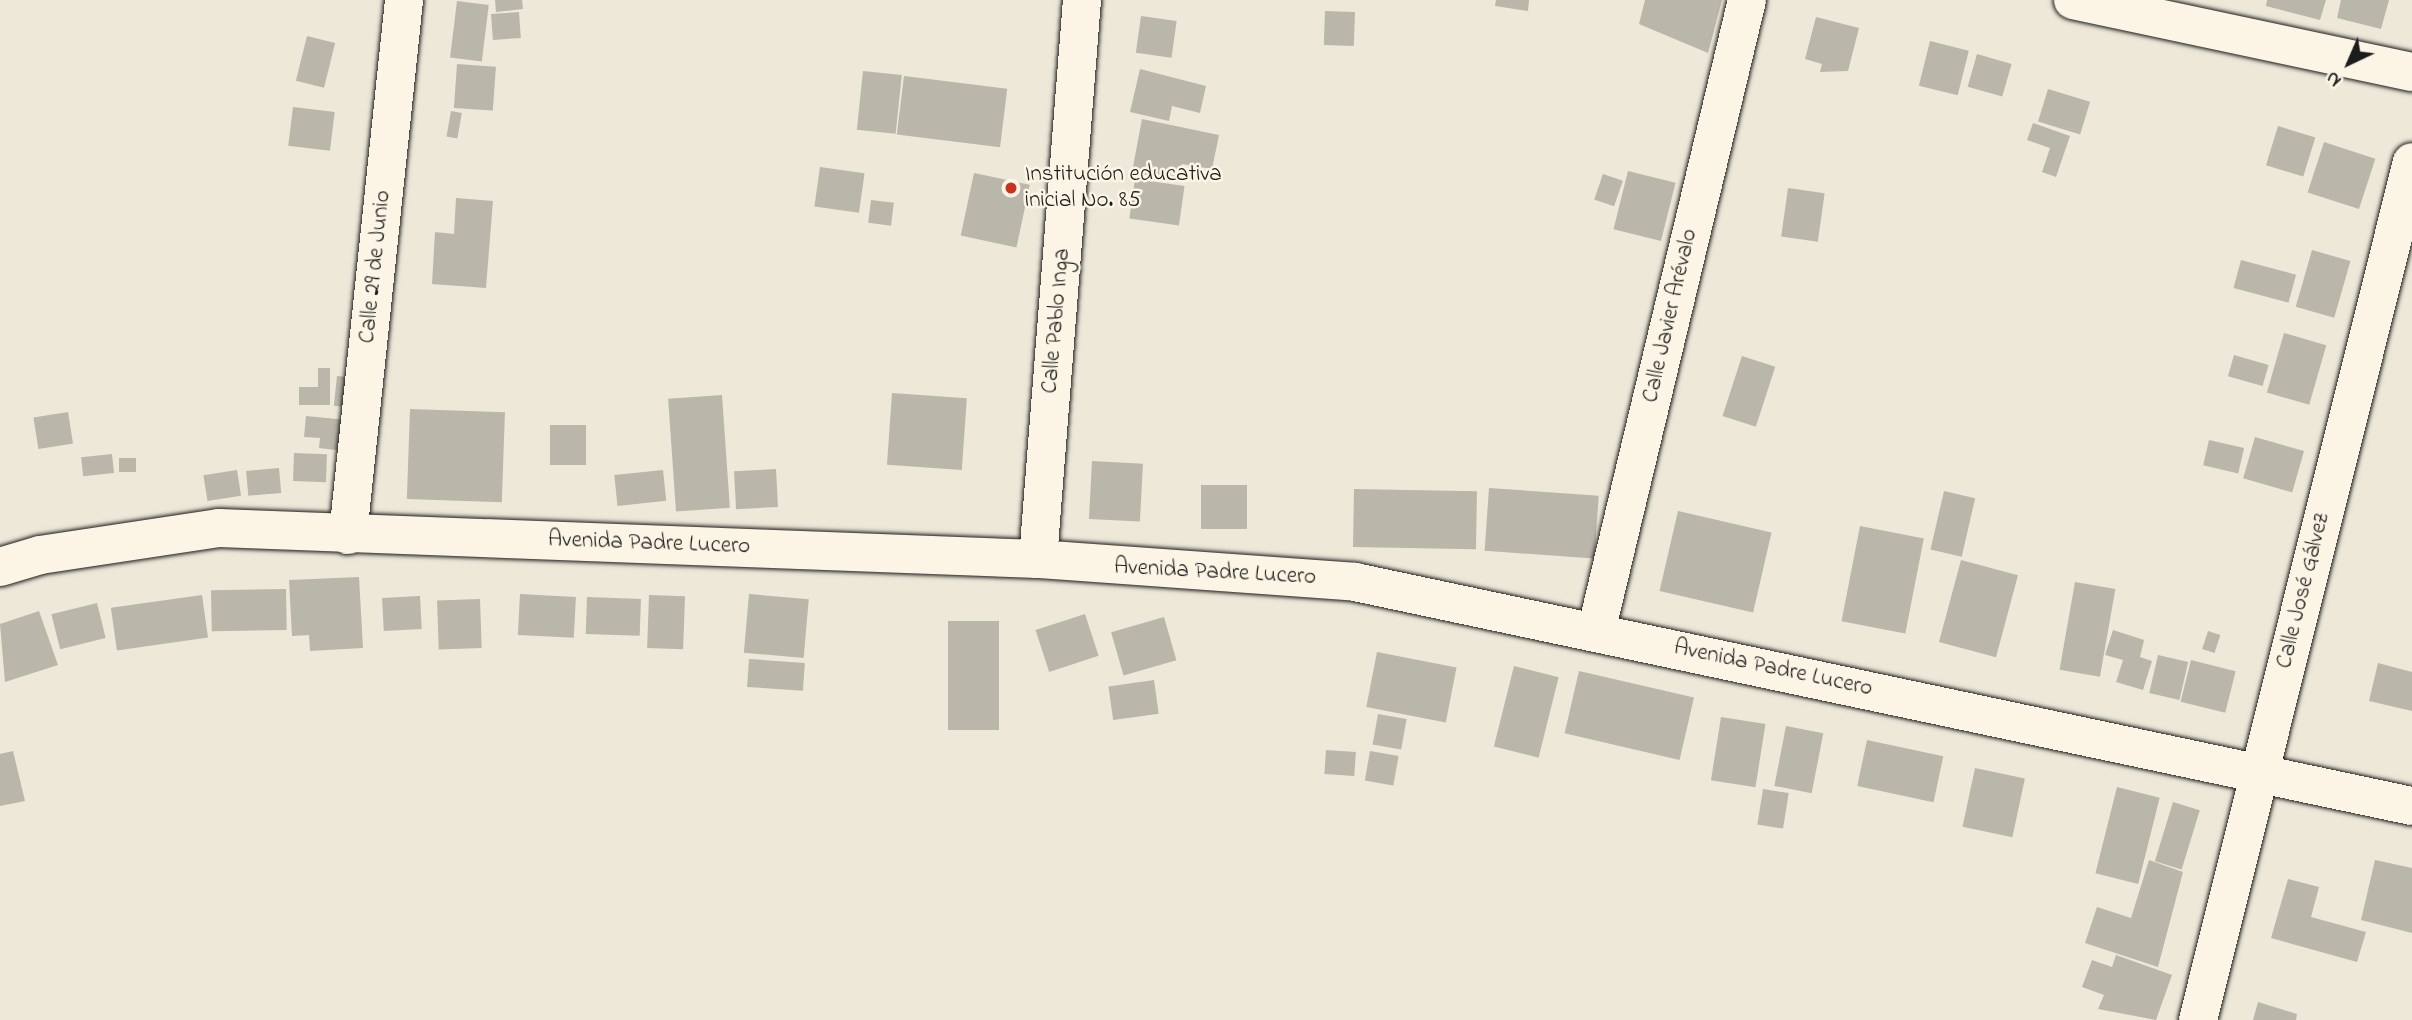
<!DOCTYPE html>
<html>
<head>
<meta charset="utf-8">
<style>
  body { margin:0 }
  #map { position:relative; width:2412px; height:1020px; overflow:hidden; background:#eee8d9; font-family:"Indie Flower",sans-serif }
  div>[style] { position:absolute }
  .building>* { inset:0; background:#bab6aa; transform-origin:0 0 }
  .roads { filter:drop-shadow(0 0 2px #1c1c1c) drop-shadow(0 0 2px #1c1c1c) }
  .street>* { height:38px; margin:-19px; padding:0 19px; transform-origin:19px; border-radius:19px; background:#fcf5e5 }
  .dots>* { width:19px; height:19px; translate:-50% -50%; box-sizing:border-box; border:4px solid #fcf5e5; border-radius:50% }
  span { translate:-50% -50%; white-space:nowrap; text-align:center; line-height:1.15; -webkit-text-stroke:5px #fcf5e5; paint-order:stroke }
  .poi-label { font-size:23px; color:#1c1c1c }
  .left { translate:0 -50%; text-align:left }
  .street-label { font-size:23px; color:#1c1c1c }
  .north { position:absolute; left:2314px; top:28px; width:70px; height:70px; -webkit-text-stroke:5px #fcf5e5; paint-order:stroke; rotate:224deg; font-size:19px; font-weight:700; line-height:28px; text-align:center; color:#1c1c1c }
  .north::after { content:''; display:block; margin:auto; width:24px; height:32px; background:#1c1c1c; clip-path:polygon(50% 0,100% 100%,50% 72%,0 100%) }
</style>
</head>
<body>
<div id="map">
  <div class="building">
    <i style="clip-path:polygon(495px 0,522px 0,523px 9px,496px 12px)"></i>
    <i style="clip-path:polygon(1496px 0,1529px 0,1528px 11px,1495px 6px)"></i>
    <i style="clip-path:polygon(1645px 0,1722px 0,1708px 53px,1639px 24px)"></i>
    <i style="clip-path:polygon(2267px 0,2326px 0,2320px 20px,2266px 6px)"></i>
    <i style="clip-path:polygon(2341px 0,2389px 0,2381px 29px,2337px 18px)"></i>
    <i style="left:457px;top:1px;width:32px;height:57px;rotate:7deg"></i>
    <i style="left:1325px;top:11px;width:30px;height:34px;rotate:2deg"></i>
    <i style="left:519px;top:12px;width:26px;height:28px;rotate:86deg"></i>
    <i style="left:1141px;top:16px;width:36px;height:37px;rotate:8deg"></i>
    <i style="clip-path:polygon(1816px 17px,1859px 28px,1848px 71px,1820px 72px,1822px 64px,1805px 59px)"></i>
    <i style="left:307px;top:36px;width:29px;height:46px;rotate:14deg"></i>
    <i style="left:1930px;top:41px;width:40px;height:46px;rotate:14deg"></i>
    <i style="left:1977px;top:54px;width:36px;height:34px;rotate:16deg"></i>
    <i style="left:457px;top:64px;width:39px;height:44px;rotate:4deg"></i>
    <i style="clip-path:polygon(1140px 69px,1206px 86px,1200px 113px,1172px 106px,1169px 121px,1130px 112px)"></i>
    <i style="left:863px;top:71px;width:39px;height:59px;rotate:6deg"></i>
    <i style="left:904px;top:76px;width:104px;height:59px;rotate:7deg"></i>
    <i style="left:2048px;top:89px;width:44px;height:34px;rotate:17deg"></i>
    <i style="left:293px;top:107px;width:42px;height:39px;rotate:7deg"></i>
    <i style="left:451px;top:111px;width:11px;height:26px;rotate:10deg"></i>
    <i style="clip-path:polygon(1142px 119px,1219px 135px,1212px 169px,1182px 164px,1178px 182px,1132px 172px)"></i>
    <i style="clip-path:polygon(2033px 123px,2070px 136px,2056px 177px,2042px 172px,2050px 148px,2027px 140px)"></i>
    <i style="left:2278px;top:126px;width:39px;height:41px;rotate:17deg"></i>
    <i style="left:2324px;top:142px;width:54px;height:53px;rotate:18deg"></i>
    <i style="left:820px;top:167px;width:45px;height:40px;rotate:8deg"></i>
    <i style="left:1628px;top:171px;width:49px;height:60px;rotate:14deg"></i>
    <i style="left:974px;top:173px;width:57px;height:64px;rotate:12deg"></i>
    <i style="left:1603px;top:174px;width:21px;height:27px;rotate:19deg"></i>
    <i style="left:1135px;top:179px;width:50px;height:40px;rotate:8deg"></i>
    <i style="left:1788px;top:188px;width:37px;height:49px;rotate:8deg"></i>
    <i style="clip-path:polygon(456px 198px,493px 201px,486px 288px,432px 284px,435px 232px,454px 234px)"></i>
    <i style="left:871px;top:200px;width:23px;height:23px;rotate:7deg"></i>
    <i style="left:2312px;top:250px;width:40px;height:59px;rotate:16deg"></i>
    <i style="left:2241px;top:260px;width:57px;height:29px;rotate:15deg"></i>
    <i style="left:2284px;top:333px;width:44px;height:62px;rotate:16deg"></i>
    <i style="left:2234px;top:355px;width:36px;height:22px;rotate:16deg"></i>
    <i style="left:1742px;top:356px;width:35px;height:63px;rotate:18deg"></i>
    <i style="clip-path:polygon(318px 368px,330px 368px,330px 405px,299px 405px,299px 387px,318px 387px)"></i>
    <i style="left:337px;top:376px;width:18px;height:30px;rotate:6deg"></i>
    <i style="left:892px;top:393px;width:75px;height:72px;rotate:4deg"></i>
    <i style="left:722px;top:395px;width:113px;height:54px;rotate:86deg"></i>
    <i style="left:410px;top:409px;width:95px;height:90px;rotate:2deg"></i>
    <i style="left:68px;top:412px;width:32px;height:35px;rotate:81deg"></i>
    <i style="clip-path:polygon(306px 416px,347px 420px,344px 451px,319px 448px,320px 438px,304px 437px)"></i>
    <i style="left:550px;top:425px;width:36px;height:40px"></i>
    <i style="left:2255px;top:437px;width:51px;height:43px;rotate:16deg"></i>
    <i style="left:2209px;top:440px;width:36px;height:26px;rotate:13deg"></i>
    <i style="left:294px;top:453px;width:33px;height:28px;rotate:2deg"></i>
    <i style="left:112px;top:454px;width:19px;height:31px;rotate:84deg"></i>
    <i style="left:136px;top:458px;width:14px;height:17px;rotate:90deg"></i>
    <i style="left:1092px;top:461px;width:51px;height:58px;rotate:3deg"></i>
    <i style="left:279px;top:468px;width:25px;height:33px;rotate:85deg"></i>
    <i style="left:776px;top:469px;width:38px;height:42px;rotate:87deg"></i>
    <i style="left:237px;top:470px;width:26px;height:34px;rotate:81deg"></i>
    <i style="left:663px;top:470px;width:31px;height:49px;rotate:84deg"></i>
    <i style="left:1201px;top:485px;width:46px;height:44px"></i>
    <i style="left:1489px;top:488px;width:110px;height:63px;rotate:4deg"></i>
    <i style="left:1354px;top:489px;width:123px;height:58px;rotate:1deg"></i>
    <i style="left:1944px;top:491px;width:32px;height:60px;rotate:13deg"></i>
    <i style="left:1678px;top:511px;width:96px;height:82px;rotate:13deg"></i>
    <i style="left:1860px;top:526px;width:65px;height:97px;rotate:11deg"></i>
    <i style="left:1961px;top:560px;width:59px;height:85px;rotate:15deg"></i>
    <i style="clip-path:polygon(359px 577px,363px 648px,310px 651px,309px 635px,292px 636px,289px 580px)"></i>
    <i style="left:2075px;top:582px;width:41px;height:89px;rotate:10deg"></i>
    <i style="left:286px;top:589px;width:41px;height:75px;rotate:89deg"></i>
    <i style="left:520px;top:594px;width:56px;height:41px;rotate:3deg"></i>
    <i style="left:749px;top:594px;width:60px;height:59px;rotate:5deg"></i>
    <i style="left:202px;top:595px;width:43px;height:92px;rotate:82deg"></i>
    <i style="left:649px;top:595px;width:36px;height:53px;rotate:2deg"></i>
    <i style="left:420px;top:596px;width:33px;height:38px;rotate:87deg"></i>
    <i style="left:587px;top:597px;width:54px;height:37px;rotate:2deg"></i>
    <i style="left:480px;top:599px;width:49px;height:43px;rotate:88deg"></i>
    <i style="left:97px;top:603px;width:36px;height:47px;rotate:76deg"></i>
    <i style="clip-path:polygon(39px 611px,58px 665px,5px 682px,0 624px)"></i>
    <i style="left:1085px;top:614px;width:44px;height:52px;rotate:72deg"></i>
    <i style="left:1164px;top:617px;width:45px;height:55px;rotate:74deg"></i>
    <i style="left:948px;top:621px;width:51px;height:109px"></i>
    <i style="clip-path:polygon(2113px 630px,2144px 640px,2140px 657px,2152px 661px,2143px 690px,2116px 682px,2123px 660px,2105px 655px)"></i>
    <i style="left:2208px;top:631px;width:13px;height:19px;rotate:18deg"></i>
    <i style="left:1377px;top:652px;width:81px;height:56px;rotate:11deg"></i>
    <i style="left:2158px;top:655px;width:31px;height:39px;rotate:13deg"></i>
    <i style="left:749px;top:659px;width:56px;height:28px;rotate:4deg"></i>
    <i style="left:2191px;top:660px;width:46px;height:43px;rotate:14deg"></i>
    <i style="clip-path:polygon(2378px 663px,2412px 672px,2412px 711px,2369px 701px)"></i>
    <i style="left:1514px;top:666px;width:46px;height:83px;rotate:14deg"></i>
    <i style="left:1579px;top:671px;width:118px;height:64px;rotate:13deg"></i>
    <i style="left:1154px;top:680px;width:34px;height:46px;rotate:82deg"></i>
    <i style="left:1378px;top:714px;width:29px;height:31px;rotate:10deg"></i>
    <i style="left:1721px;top:717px;width:45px;height:64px;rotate:9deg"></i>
    <i style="left:1786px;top:726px;width:38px;height:61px;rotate:11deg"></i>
    <i style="left:1867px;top:740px;width:78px;height:47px;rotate:12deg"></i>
    <i style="left:1326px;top:750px;width:30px;height:24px;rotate:4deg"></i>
    <i style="clip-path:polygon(13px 751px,25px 801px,0 806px,0 754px)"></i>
    <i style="left:1370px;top:751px;width:29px;height:30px;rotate:10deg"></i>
    <i style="left:1975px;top:768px;width:51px;height:60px;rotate:12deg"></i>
    <i style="left:2117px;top:787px;width:44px;height:89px;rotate:14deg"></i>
    <i style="left:1763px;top:789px;width:26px;height:36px;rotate:9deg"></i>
    <i style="left:2173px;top:802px;width:28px;height:62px;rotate:17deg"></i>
    <i style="clip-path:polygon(2149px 860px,2183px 872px,2158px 967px,2085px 943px,2097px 907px,2131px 918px)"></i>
    <i style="clip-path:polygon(2375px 860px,2412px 868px,2412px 933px,2361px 920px)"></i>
    <i style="clip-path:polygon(2288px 879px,2319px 887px,2311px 917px,2366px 932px,2357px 962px,2271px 938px)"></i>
    <i style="clip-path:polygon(2116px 955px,2172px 975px,2156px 1020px,2098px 1009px,2104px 995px,2082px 987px,2092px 960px,2112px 967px)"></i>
    <i style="clip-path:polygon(2258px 1002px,2297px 1014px,2296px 1020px,2253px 1020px)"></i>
  </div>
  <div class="roads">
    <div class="street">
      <i style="left:2073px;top:0;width:347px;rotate:12deg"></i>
      <i style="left:348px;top:535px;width:538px;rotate:-84.02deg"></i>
      <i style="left:1038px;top:559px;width:561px;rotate:-85.5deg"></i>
      <i style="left:0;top:567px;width:42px;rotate:-16.7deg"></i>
      <i style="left:40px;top:555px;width:181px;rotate:-8.6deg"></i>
      <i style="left:219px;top:528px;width:820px;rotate:2.17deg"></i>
      <i style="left:1038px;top:559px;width:318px;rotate:4.1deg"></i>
      <i style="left:1355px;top:582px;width:1080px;rotate:11.97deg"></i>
      <i style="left:1596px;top:632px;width:650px;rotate:-76.56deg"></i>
      <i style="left:2198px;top:1020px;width:884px;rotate:-76deg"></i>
    </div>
  </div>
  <div class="dots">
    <i style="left:1011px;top:188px;background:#c8321e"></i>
  </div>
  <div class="poi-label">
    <span class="left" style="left:1025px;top:188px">Institución educativa<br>inicial No. 85</span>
  </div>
  <div class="street-label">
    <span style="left:376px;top:267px;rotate:-84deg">Calle 29 de Junio</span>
    <span style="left:1671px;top:316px;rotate:-77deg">Calle Javier Arévalo</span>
    <span style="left:1057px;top:321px;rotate:-85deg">Calle Pablo Inga</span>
    <span style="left:649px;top:544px;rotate:2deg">Avenida Padre Lucero</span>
    <span style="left:1215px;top:573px;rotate:3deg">Avenida Padre Lucero</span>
    <span style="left:2304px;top:591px;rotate:-76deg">Calle José Gálvez</span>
    <span style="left:1773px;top:669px;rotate:12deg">Avenida Padre Lucero</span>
  </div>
  <div class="north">N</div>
</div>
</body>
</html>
